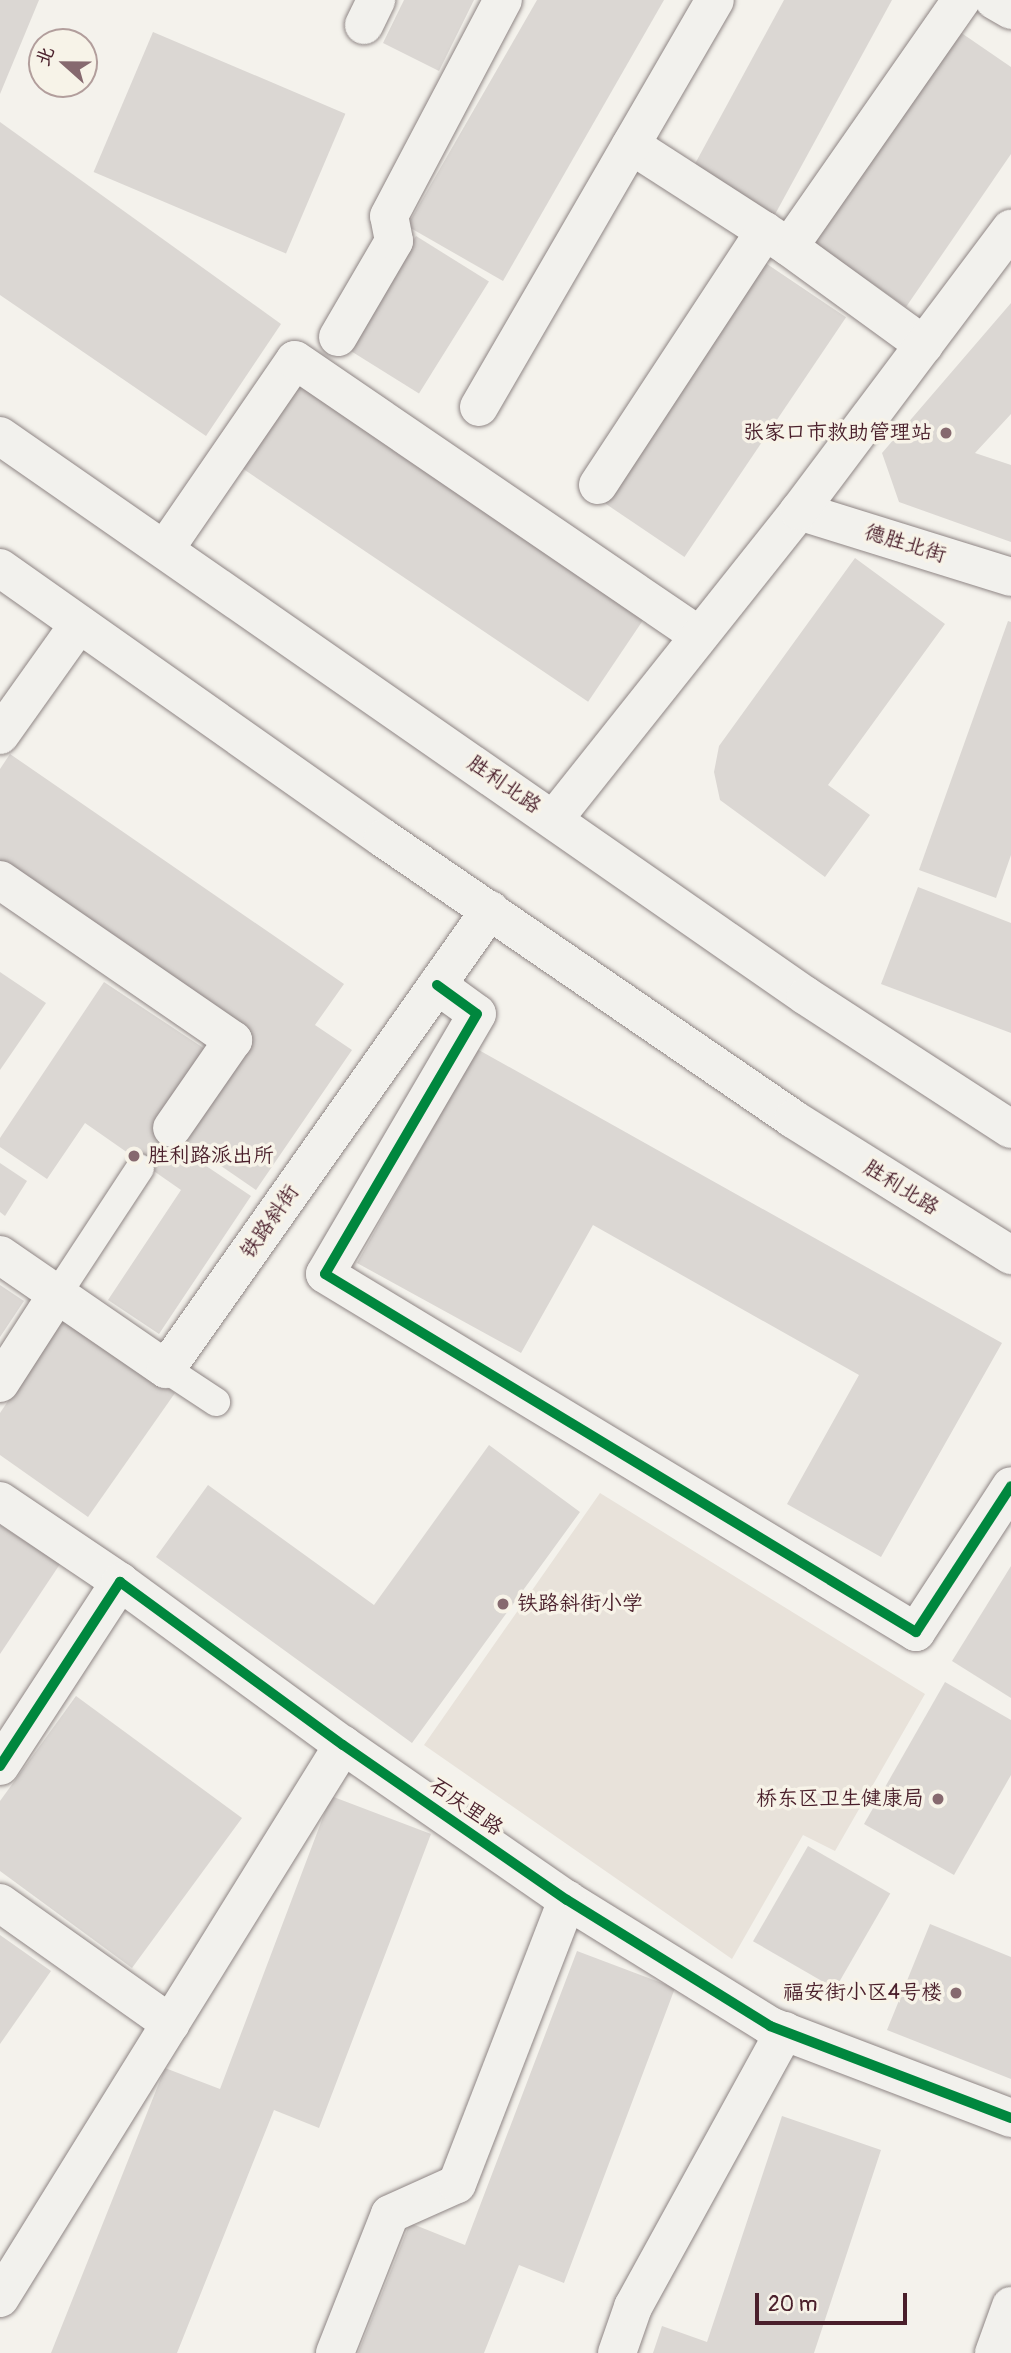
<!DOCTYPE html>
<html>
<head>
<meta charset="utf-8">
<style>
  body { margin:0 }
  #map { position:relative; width:1011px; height:2353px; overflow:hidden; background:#f4f2ec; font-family:Pangolin,"LXGW WenKai TC",sans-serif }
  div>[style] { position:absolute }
  .green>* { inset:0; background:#e8e2da }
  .building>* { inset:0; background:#dbd7d3; transform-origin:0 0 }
  .roads { filter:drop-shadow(0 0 2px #8f8685) drop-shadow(0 0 2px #8f8685) }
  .service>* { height:28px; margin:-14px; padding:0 14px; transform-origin:14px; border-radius:14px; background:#f2f1ed }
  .minor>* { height:38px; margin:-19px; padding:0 19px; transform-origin:19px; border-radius:19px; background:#f2f1ed }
  .trunk>* { height:38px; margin:-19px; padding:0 19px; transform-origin:19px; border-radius:19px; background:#f2f1ed }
  .cycleway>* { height:10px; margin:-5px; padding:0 5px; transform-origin:5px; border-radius:5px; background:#00873e }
  .dots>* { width:19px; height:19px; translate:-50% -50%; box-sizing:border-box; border:4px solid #f7f3e8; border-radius:50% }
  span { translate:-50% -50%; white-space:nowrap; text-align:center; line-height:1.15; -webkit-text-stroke:7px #f7f3e8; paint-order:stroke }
  .poi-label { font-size:21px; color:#4a1f2b }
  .right { translate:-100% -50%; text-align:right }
  .left { translate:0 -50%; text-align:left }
  .street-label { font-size:21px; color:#4a1f2b }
  .north { position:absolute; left:28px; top:28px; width:70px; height:70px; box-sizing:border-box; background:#f7f3e8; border:2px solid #b29e9c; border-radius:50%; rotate:291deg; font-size:19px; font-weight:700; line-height:28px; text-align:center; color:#4a1f2b }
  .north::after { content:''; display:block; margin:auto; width:24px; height:32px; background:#86696f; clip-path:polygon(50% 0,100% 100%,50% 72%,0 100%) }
  .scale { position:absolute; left:755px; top:2293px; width:152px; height:32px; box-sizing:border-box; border:4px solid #4a1f2b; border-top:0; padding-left:9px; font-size:21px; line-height:24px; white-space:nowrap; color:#4a1f2b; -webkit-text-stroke:5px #f7f3e8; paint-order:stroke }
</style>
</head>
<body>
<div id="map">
  <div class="green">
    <i style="clip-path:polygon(600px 1493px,925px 1694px,835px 1851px,803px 1835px,732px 1959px,424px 1745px)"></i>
  </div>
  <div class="building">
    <i style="clip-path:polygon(0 0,39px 0,0 94px)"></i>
    <i style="clip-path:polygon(404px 0,474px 0,439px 71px,383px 43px)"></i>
    <i style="clip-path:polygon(537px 0,664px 0,503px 281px,407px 226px)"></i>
    <i style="clip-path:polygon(784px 0,892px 0,773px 218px,690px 173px)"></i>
    <i style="left:153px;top:32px;width:209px;height:152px;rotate:23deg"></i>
    <i style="clip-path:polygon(960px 32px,1011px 67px,1011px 154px,906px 307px,814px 243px)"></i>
    <i style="clip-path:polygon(0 122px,281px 324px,206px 436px,0 295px)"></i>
    <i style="left:416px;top:236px;width:86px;height:132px;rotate:32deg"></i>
    <i style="left:764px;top:262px;width:99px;height:289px;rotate:34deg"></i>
    <i style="clip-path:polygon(1011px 303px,1011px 414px,975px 453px,1011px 465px,1011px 542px,899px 502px,882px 453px)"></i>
    <i style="left:297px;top:375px;width:424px;height:108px;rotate:34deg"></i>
    <i style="clip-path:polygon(855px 558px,945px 624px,828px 785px,870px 815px,825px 877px,720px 800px,714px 772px,719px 746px)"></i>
    <i style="clip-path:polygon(1008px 621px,1011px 622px,1011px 855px,996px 898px,919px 870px)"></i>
    <i style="clip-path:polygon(10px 754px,344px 984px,315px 1025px,352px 1050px,256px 1190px,176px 1135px,246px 1033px,0 864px,0 769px)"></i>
    <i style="clip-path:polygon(918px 887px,1011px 923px,1011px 1033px,881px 984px)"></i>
    <i style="clip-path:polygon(0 972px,46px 1003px,0 1070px)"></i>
    <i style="clip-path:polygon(104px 982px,208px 1051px,154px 1131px,251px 1196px,159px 1334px,108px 1300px,181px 1190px,85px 1123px,47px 1179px,0 1147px,0 1138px)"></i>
    <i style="clip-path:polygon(477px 1049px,1002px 1343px,881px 1557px,787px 1504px,859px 1375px,593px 1225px,521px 1353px,357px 1263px)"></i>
    <i style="clip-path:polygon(0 1163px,27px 1181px,5px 1216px,0 1212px)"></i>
    <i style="clip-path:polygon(0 1285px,24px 1301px,0 1337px)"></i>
    <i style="clip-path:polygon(65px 1316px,175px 1393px,88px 1517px,0 1455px,0 1413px)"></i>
    <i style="clip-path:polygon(489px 1445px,580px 1512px,412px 1743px,156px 1557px,208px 1485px,374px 1605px)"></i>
    <i style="clip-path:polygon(0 1525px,60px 1564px,0 1654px)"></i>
    <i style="clip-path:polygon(1011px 1566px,1011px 1698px,952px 1661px)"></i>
    <i style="clip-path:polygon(945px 1682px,1011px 1720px,1011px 1775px,954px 1875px,864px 1824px)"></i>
    <i style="clip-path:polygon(76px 1696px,242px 1818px,132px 1968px,0 1871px,0 1801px)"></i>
    <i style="clip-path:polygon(331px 1796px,431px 1834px,319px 2128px,274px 2110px,177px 2353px,51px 2353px,165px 2068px,220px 2089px)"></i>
    <i style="left:808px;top:1846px;width:95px;height:110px;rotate:30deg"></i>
    <i style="clip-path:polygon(930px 1924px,1011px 1957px,1011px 2079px,887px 2030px)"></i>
    <i style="clip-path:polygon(0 1935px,51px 1971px,0 2044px)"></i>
    <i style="clip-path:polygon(577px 1951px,675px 1988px,564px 2283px,519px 2265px,484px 2353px,358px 2353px,410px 2223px,465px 2245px)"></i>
    <i style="clip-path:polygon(782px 2116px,881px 2150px,814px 2353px,653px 2353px,662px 2326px,707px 2342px)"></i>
  </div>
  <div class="roads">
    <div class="service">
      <i style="left:58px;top:1293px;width:149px;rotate:-56.7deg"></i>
      <i style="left:166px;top:1369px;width:60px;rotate:33.4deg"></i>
    </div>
    <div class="minor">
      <i style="left:994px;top:0;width:20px;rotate:30deg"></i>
      <i style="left:364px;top:25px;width:28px;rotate:-64deg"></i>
      <i style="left:631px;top:145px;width:188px;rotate:32.8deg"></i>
      <i style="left:789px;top:247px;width:167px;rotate:36deg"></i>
      <i style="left:789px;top:247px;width:301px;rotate:-55.1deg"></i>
      <i style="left:338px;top:337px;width:111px;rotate:-59.7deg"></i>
      <i style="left:394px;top:241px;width:25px;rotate:-101deg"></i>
      <i style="left:389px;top:216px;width:244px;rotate:-62.2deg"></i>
      <i style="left:479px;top:407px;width:470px;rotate:-59.9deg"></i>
      <i style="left:598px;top:485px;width:304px;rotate:-56.7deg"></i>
      <i style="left:799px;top:511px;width:222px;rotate:17.3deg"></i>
      <i style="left:165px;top:549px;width:229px;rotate:-55.5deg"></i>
      <i style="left:295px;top:360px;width:489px;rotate:34.3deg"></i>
      <i style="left:0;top:735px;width:136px;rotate:-54.6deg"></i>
      <i style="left:554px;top:819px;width:394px;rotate:-51.5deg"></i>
      <i style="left:799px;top:511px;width:353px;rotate:-53.1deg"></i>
      <i style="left:0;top:880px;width:283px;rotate:34.5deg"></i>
      <i style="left:233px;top:1040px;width:107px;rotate:124.7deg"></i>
      <i style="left:437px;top:985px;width:49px;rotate:35.9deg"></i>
      <i style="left:477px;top:1014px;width:301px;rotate:120.3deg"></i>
      <i style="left:325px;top:1274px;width:691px;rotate:31.21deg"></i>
      <i style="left:916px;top:1632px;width:174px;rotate:-56.9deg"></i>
      <i style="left:0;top:1255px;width:201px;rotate:34.5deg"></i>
      <i style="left:166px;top:1369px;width:562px;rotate:-54.78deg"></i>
      <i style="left:0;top:1383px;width:107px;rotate:-57.2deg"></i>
      <i style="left:0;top:1501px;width:145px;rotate:34deg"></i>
      <i style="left:0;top:1766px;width:220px;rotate:-56.9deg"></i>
      <i style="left:120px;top:1582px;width:276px;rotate:36.2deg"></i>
      <i style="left:343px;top:1745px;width:272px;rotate:34.7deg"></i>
      <i style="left:567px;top:1900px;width:239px;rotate:31.8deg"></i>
      <i style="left:770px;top:2026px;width:258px;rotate:20.9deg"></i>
      <i style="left:0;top:1903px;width:209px;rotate:35.3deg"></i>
      <i style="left:0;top:2298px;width:651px;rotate:-58.19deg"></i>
      <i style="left:335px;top:2353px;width:149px;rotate:-68.4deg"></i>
      <i style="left:390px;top:2214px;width:73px;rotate:-24.1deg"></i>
      <i style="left:457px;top:2184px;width:305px;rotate:-68.8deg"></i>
      <i style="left:617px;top:2353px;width:49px;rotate:-70.8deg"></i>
      <i style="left:633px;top:2307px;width:315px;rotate:-61.2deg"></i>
      <i style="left:994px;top:2353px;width:50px;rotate:-70.1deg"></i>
    </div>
    <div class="trunk">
      <i style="left:0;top:436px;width:981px;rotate:34.79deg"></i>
      <i style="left:806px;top:996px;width:244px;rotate:33deg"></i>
      <i style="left:0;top:568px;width:469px;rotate:35.2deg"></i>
      <i style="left:383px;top:838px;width:497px;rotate:34.4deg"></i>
      <i style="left:793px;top:1119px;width:257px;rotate:32deg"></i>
    </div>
  </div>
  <div class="cycleway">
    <i style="left:437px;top:985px;width:49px;rotate:35.9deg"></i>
    <i style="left:477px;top:1014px;width:301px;rotate:120.3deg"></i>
    <i style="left:325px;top:1274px;width:691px;rotate:31.21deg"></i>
    <i style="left:916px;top:1632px;width:174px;rotate:-56.9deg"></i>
    <i style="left:0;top:1766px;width:220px;rotate:-56.9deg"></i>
    <i style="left:120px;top:1582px;width:276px;rotate:36.2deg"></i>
    <i style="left:343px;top:1745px;width:272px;rotate:34.7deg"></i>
    <i style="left:567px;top:1900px;width:239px;rotate:31.8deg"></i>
    <i style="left:770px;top:2026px;width:258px;rotate:20.9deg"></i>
  </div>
  <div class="dots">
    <i style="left:946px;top:433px;background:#86696f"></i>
    <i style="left:134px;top:1156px;background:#86696f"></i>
    <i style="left:503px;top:1604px;background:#86696f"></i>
    <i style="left:938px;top:1799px;background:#86696f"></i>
    <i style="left:956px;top:1993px;background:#86696f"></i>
  </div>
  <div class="poi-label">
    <span class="right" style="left:932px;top:433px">张家口市救助管理站</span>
    <span class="left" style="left:148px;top:1156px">胜利路派出所</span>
    <span class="left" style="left:517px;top:1604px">铁路斜街小学</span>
    <span class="right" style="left:924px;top:1799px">桥东区卫生健康局</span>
    <span class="right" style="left:942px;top:1993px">福安街小区4号楼</span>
  </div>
  <div class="street-label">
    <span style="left:905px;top:544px;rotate:17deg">德胜北街</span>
    <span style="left:504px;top:785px;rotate:35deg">胜利北路</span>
    <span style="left:901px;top:1188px;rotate:32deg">胜利北路</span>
    <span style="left:270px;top:1222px;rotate:-55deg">铁路斜街</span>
    <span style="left:466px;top:1807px;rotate:35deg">石庆里路</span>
  </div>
  <div class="north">北</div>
  <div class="scale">20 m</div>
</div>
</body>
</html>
